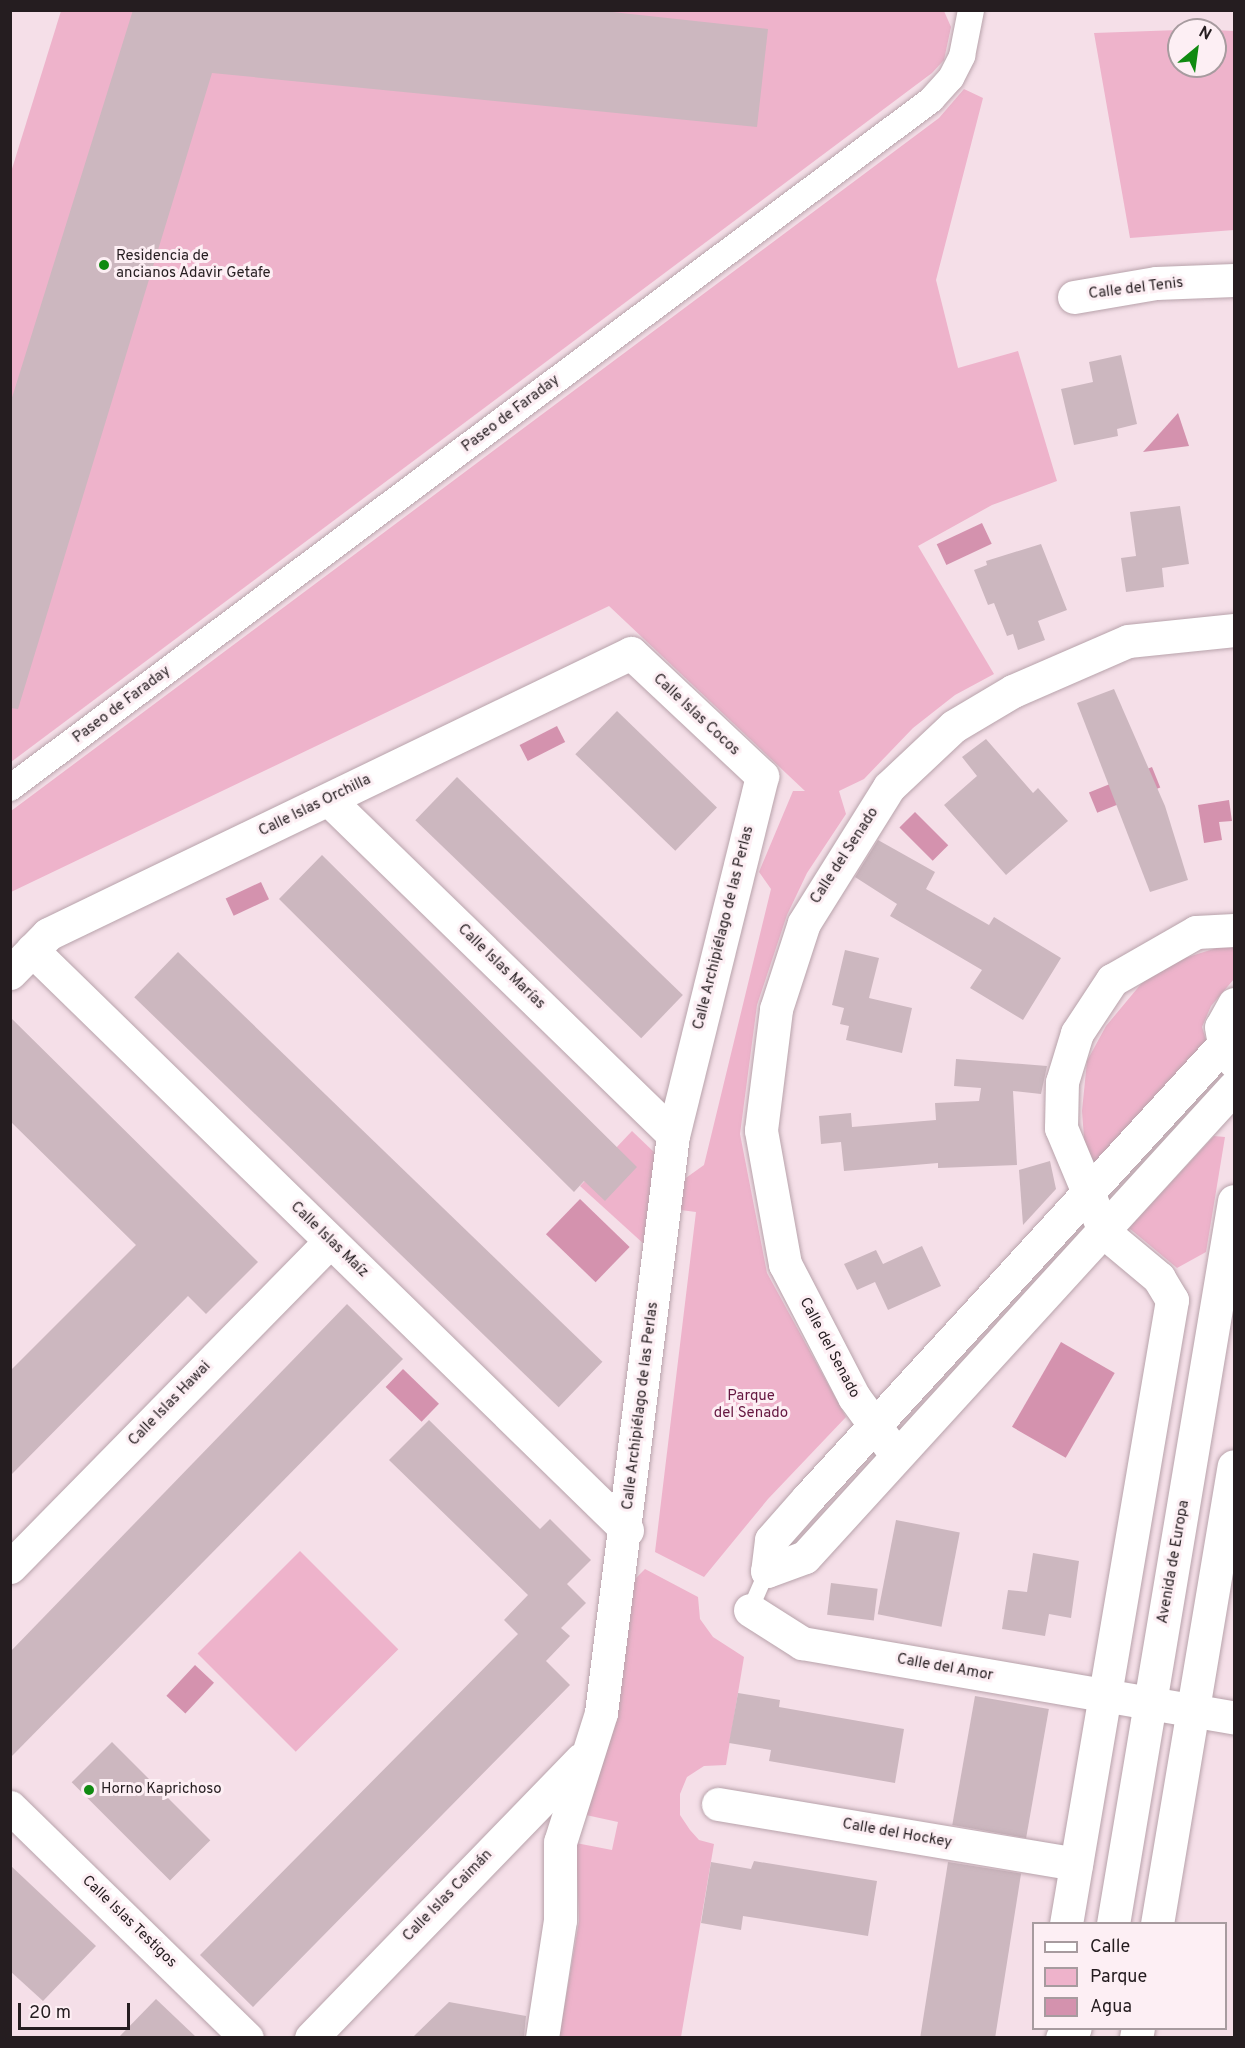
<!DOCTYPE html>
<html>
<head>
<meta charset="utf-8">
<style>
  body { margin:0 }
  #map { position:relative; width:1245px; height:2048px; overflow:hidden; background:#f5dfe8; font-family:Overpass,sans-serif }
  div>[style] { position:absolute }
  .green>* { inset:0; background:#eeb3cb; transform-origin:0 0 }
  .water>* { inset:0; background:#d492ae; transform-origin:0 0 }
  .building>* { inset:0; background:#ccb7bf; transform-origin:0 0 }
  .roads { filter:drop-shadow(0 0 2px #b8a3ab) drop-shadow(0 0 2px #b8a3ab) }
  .service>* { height:16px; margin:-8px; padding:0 8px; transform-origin:8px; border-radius:8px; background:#fff }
  .pedestrian>* { height:26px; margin:-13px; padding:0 13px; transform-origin:13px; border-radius:13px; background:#fff }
  .minor>* { height:33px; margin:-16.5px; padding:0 16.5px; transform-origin:16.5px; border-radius:16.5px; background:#fff }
  .dots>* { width:16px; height:16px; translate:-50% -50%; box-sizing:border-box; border:3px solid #fdeff4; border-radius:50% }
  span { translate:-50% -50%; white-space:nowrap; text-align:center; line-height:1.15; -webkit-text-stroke:6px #fdeff4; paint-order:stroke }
  .poi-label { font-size:15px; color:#251d20 }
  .left { translate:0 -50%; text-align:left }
  .street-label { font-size:15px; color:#251d20 }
  .park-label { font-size:15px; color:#651740 }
  .frame { position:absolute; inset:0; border:12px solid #251d20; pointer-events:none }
  .legend { position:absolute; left:1032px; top:1922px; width:195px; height:108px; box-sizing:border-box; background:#fdeff4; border:2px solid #a79b9f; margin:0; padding:8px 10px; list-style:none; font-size:18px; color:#251d20 }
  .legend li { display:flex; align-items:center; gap:12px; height:30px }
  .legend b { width:30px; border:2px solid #a79b9f }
  .north { position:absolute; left:1167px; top:18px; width:60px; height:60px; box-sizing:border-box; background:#fdeff4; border:2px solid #a79b9f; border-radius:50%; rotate:29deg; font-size:16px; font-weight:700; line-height:24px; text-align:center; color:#251d20 }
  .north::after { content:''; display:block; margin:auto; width:21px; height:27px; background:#108a11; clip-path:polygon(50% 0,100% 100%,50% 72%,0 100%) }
  .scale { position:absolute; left:18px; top:2003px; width:112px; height:27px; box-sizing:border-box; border:3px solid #251d20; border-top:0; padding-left:8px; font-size:18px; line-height:21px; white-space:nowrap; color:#251d20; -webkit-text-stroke:4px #fdeff4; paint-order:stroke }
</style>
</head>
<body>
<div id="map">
  <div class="green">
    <i style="clip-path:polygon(61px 11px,944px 11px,951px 27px,944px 60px,932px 73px,11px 762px,11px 172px)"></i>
    <i style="clip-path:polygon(1179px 30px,1179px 66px,1215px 66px,1215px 30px,1234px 31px,1234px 230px,1130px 238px,1094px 33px)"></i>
    <i style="clip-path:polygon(964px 89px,983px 98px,936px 280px,958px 368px,1018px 351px,1057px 481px,992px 505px,918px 546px,994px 674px,955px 695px,913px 728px,864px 779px,839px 791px,846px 814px,807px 873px,787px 915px,757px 1005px,740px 1134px,767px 1273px,846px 1417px,768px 1499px,704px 1577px,655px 1552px,696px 1212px,673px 1209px,683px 1180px,704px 1165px,771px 889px,759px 872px,793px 791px,805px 791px,609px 606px,11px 892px,11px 811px,939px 118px)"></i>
    <i style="clip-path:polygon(1223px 946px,1234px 946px,1234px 979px,1211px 1006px,1202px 1027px,1207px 1043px,1093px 1166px,1085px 1151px,1082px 1111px,1087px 1061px,1106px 1026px,1141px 984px,1172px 962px)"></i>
    <i style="clip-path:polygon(632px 1131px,656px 1154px,645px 1245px,580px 1186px)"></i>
    <i style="clip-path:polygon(1214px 1136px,1225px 1137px,1206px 1252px,1177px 1268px,1129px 1228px)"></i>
    <i style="left:300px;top:1551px;width:139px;height:145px;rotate:45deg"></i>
    <i style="clip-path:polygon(645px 1569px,698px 1597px,700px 1619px,713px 1637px,744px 1657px,726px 1765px,704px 1766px,687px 1777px,680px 1794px,680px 1815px,690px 1830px,699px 1840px,714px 1844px,681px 2037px,559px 2038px,579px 1921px,576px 1843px,612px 1850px,618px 1822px,586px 1815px,614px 1712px,633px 1581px)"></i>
  </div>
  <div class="water">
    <i style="clip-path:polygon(1178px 413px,1189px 446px,1143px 452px)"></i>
    <i style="left:982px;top:523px;width:23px;height:50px;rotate:65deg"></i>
    <i style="left:557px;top:726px;width:18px;height:42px;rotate:63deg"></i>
    <i style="left:1152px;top:767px;width:22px;height:68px;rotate:68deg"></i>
    <i style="clip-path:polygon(1229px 800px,1232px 821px,1219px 822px,1222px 840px,1204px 843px,1198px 805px)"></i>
    <i style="left:915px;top:812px;width:47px;height:22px;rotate:45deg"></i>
    <i style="left:261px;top:882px;width:19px;height:39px;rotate:65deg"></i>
    <i style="left:580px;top:1199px;width:69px;height:49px;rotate:44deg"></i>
    <i style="left:1061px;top:1342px;width:62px;height:98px;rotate:30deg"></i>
    <i style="left:403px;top:1369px;width:50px;height:25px;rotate:44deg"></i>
    <i style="left:195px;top:1665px;width:26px;height:42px;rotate:43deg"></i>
  </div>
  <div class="building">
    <i style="clip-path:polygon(133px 10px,594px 10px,768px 29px,757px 127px,212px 73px,18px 709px,10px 708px,10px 404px)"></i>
    <i style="clip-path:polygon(1121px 355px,1137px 424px,1117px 429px,1118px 436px,1074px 445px,1061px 389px,1093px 382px,1089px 362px)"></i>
    <i style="clip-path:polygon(1180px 506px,1189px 564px,1162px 568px,1164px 587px,1126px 592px,1121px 558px,1136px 556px,1130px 512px)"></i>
    <i style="clip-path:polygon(1041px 544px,1067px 610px,1038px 621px,1045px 640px,1018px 650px,1013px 634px,1007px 636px,994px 603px,988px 605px,974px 570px,987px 565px,986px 561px)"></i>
    <i style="clip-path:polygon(1114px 689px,1165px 806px,1188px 880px,1150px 892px,1077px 703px)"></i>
    <i style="left:617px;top:711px;width:139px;height:60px;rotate:44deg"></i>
    <i style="clip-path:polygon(986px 739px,1033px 793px,1038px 788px,1068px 821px,1006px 875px,944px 805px,977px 776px,962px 757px)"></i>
    <i style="left:457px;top:777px;width:314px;height:60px;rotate:44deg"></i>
    <i style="clip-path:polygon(878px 840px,935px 872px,926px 889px,989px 925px,994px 917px,1061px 958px,1023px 1020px,970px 988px,982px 970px,890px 916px,897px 904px,855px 877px)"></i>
    <i style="clip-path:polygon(322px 855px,637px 1167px,605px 1201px,584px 1181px,574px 1192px,279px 899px)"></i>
    <i style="clip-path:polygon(845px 950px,879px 958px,869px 998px,912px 1008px,902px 1053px,846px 1040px,849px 1026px,840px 1024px,844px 1008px,832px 1005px)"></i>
    <i style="left:178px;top:952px;width:590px;height:63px;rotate:44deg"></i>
    <i style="clip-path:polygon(10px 1017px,258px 1262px,206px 1314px,188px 1296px,10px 1476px,10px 1371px,136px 1245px,10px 1121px)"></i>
    <i style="clip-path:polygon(956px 1059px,1047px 1066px,1041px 1094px,1013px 1091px,1017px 1165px,938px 1168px,938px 1163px,844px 1171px,841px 1142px,821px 1144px,819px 1116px,851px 1113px,852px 1127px,936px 1120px,935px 1103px,979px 1101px,981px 1088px,954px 1086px)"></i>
    <i style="clip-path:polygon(1050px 1161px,1056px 1189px,1023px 1225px,1019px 1170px)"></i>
    <i style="clip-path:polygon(922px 1246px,941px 1286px,888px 1310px,875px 1282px,857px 1290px,844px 1264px,876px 1250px,883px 1264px)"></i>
    <i style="clip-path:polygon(347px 1304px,403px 1359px,10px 1758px,10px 1652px)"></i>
    <i style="clip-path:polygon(429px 1420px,540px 1529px,550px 1519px,591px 1560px,567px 1584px,586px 1603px,561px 1628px,570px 1636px,546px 1661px,570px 1685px,253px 2007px,200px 1955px,518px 1634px,504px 1620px,528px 1595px,389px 1460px)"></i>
    <i style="left:896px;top:1520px;width:65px;height:96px;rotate:11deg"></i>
    <i style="clip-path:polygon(1033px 1553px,1079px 1561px,1071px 1618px,1049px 1614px,1045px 1636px,1002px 1629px,1008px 1590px,1027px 1592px)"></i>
    <i style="left:831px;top:1583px;width:47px;height:32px;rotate:7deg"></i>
    <i style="clip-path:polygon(738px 1693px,780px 1700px,779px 1707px,904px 1729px,895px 1783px,769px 1761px,771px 1750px,729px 1743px)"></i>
    <i style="left:975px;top:1696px;width:75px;height:131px;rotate:10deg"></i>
    <i style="left:112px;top:1742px;width:139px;height:57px;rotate:45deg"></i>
    <i style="clip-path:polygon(754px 1861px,877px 1881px,868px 1936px,743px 1916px,741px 1930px,701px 1923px,711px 1862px,751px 1869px)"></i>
    <i style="left:948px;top:1862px;width:74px;height:177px;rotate:9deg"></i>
    <i style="clip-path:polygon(10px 1865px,96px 1946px,43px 2001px,10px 1971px)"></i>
    <i style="clip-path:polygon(156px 1999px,196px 2037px,119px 2037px)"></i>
    <i style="clip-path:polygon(449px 2002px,526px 2016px,524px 2037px,413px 2037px)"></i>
  </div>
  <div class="roads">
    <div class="service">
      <i style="left:750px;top:1610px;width:43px;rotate:-66.4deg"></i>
    </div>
    <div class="pedestrian">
      <i style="left:10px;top:788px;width:1150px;rotate:-36.76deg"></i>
      <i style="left:931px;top:100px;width:30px;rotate:-48deg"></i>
      <i style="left:951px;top:78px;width:25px;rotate:-63deg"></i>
      <i style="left:962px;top:56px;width:47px;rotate:-78.9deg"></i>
    </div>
    <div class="minor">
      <i style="left:1074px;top:297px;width:83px;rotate:-9.7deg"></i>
      <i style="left:1156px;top:283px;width:78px;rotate:-2.2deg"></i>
      <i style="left:329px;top:800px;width:480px;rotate:44.2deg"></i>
      <i style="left:32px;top:950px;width:831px;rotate:44.27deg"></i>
      <i style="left:10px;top:973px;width:54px;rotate:-45.7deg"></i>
      <i style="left:48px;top:934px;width:647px;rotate:-25.73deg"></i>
      <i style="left:631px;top:653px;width:180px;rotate:43.2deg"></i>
      <i style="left:762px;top:776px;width:370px;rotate:103.9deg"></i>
      <i style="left:673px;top:1135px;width:582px;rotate:97.1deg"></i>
      <i style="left:601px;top:1713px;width:135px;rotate:107.6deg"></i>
      <i style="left:560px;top:1842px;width:78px;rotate:90deg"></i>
      <i style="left:560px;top:1920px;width:119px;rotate:98.7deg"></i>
      <i style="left:1234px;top:1004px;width:26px;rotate:119deg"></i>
      <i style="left:1221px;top:1027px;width:17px;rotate:80deg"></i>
      <i style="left:1224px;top:1044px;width:20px;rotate:60deg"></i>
      <i style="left:1224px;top:1044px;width:616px;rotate:132.5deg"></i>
      <i style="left:808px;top:1498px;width:56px;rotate:131.4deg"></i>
      <i style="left:771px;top:1540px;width:31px;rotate:97deg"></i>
      <i style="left:767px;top:1571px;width:40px;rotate:-20.2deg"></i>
      <i style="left:805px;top:1557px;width:636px;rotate:-47.61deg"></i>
      <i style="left:889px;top:1445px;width:59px;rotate:-126.1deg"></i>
      <i style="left:854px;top:1397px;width:150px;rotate:-117.4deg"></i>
      <i style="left:785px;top:1264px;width:136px;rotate:-100.2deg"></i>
      <i style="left:761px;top:1130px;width:122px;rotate:-82.9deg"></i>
      <i style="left:776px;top:1009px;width:90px;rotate:-72deg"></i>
      <i style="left:804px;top:923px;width:160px;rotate:-58deg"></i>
      <i style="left:889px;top:787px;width:89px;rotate:-43.2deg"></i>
      <i style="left:954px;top:726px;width:69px;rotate:-30.7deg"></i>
      <i style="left:1013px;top:691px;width:125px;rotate:-23.5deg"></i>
      <i style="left:1128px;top:641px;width:107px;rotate:-5.9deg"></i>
      <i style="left:10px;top:1567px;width:457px;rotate:-45.5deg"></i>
      <i style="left:750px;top:1610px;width:62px;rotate:32.4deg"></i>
      <i style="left:802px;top:1643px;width:438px;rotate:9.8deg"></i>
      <i style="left:718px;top:1804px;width:363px;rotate:9.5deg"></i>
      <i style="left:10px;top:1807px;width:331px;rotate:44.3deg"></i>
      <i style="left:1066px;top:1924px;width:633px;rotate:-80.36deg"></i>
      <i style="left:1172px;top:1300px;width:26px;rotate:-121deg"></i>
      <i style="left:1159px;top:1278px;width:70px;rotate:-140.2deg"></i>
      <i style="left:1105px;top:1233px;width:114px;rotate:-112.7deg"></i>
      <i style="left:1061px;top:1128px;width:46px;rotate:-88.8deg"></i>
      <i style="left:1062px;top:1082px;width:51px;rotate:-73deg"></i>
      <i style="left:1077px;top:1033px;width:64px;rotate:-56.6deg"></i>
      <i style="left:1112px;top:980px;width:97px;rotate:-29.7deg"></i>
      <i style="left:1196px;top:932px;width:38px;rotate:-3deg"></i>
      <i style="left:1113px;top:1924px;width:733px;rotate:-80.5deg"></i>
      <i style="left:1157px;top:1924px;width:464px;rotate:-80.5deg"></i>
      <i style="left:311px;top:2038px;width:388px;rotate:-45.9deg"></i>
      <i style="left:1062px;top:2038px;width:16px;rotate:-38deg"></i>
      <i style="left:1136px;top:2038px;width:10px;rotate:-79deg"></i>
    </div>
  </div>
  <div class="dots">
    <i style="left:104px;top:265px;background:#108a11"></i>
    <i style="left:89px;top:1790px;background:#108a11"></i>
  </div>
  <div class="poi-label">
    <span class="left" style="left:116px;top:265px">Residencia de<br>ancianos Adavir Getafe</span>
    <span class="left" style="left:101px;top:1790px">Horno Kaprichoso</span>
  </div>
  <div class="street-label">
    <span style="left:1136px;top:289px;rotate:-7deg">Calle del Tenis</span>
    <span style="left:511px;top:414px;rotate:-37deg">Paseo de Faraday</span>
    <span style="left:122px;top:705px;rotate:-37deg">Paseo de Faraday</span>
    <span style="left:696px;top:715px;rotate:43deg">Calle Islas Cocos</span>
    <span style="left:315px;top:806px;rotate:-26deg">Calle Islas Orchilla</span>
    <span style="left:845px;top:856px;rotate:-57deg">Calle del Senado</span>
    <span style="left:724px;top:928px;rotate:-76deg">Calle Archipiélago de las Perlas</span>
    <span style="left:501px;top:967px;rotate:44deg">Calle Islas Marías</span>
    <span style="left:329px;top:1240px;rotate:44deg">Calle Islas Maíz</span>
    <span style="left:829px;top:1348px;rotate:62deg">Calle del Senado</span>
    <span style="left:170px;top:1404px;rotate:-46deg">Calle Islas Hawai</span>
    <span style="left:641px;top:1406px;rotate:-83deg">Calle Archipiélago de las Perlas</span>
    <span style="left:1174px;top:1562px;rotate:-80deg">Avenida de Europa</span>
    <span style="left:945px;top:1668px;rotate:10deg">Calle del Amor</span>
    <span style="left:897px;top:1834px;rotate:10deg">Calle del Hockey</span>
    <span style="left:448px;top:1896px;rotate:-46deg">Calle Islas Caimán</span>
    <span style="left:129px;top:1922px;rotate:44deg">Calle Islas Testigos</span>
  </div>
  <div class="park-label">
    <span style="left:751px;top:1405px">Parque<br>del Senado</span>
  </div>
  <div class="frame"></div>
  <ul class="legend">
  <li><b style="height:8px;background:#fff"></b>Calle</li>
  <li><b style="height:16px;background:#eeb3cb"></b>Parque</li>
  <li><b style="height:16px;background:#d492ae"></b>Agua</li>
  </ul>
  <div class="north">N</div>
  <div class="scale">20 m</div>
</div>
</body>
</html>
